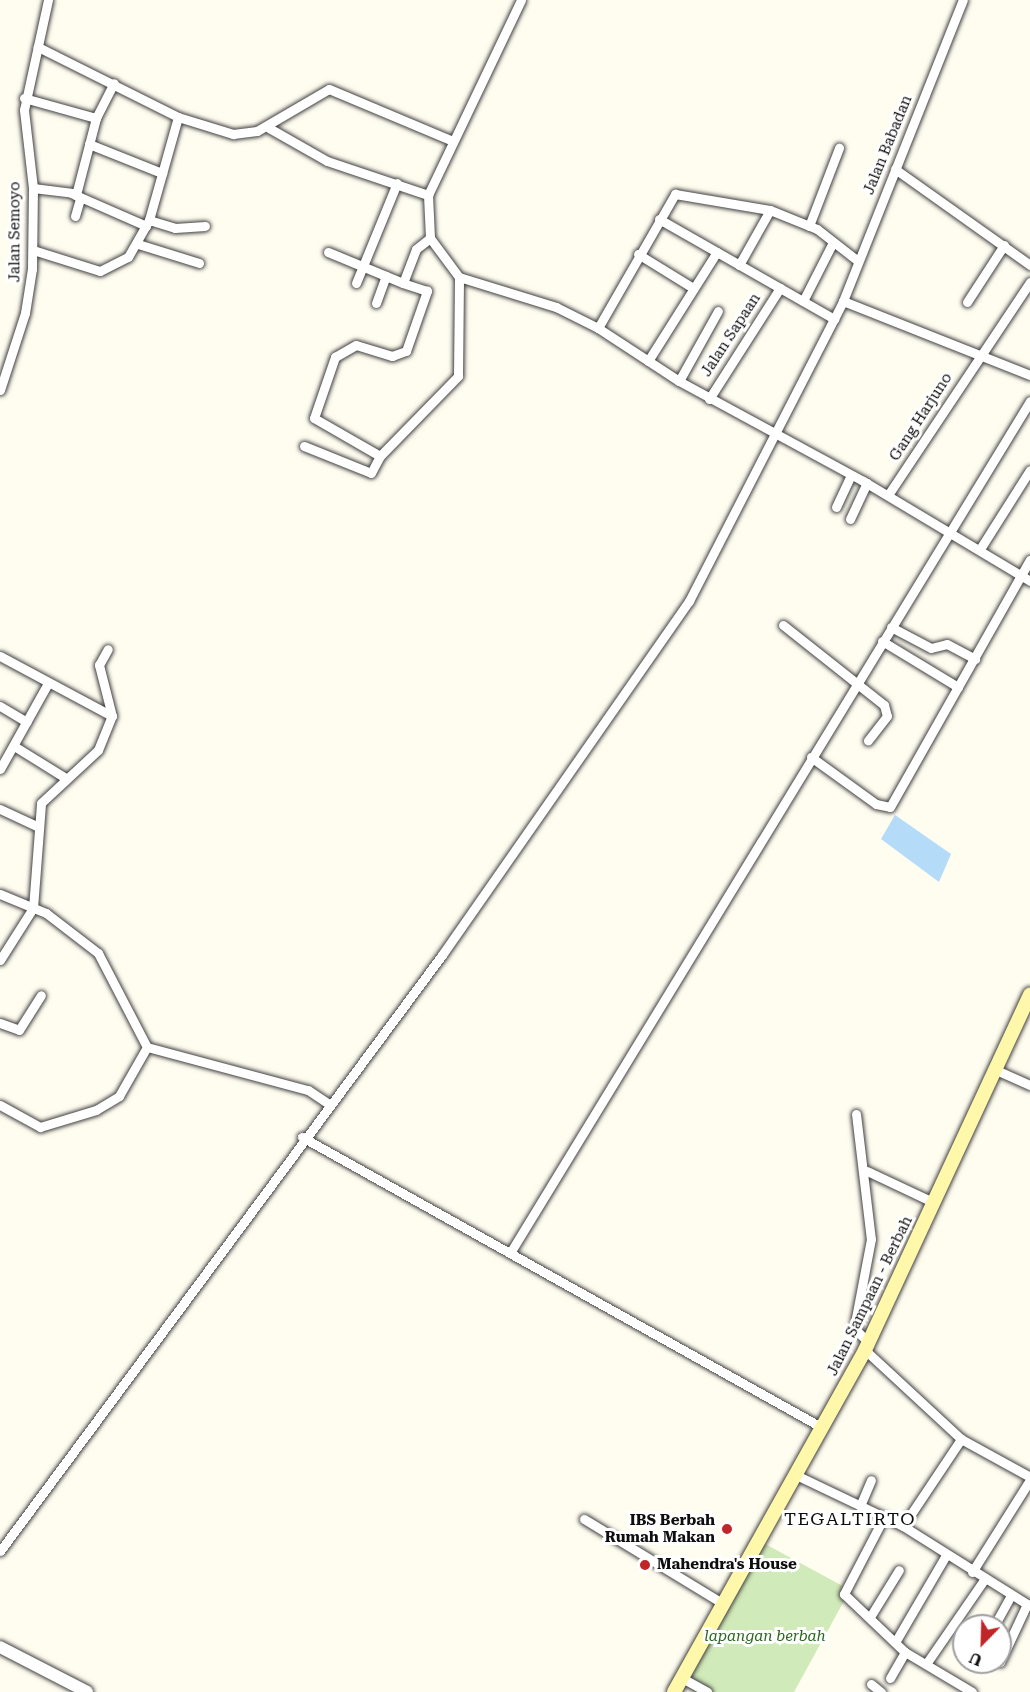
<!DOCTYPE html>
<html>
<head>
<meta charset="utf-8">
<style>
  body { margin:0 }
  #map { position:relative; width:1030px; height:1692px; overflow:hidden; background:#fffcf0; font-family:"Roboto Serif",serif }
  div>[style] { position:absolute }
  .green>* { inset:0; background:#d1eab9 }
  .water>* { inset:0; background:#b4dbf7 }
  .roads { filter:drop-shadow(0 0 2px #414141) drop-shadow(0 0 2px #414141) }
  .minor>* { height:9px; margin:-4.5px; padding:0 4.5px; transform-origin:4.5px; border-radius:4.5px; background:#fff }
  .tertiary>* { height:12px; margin:-6px; padding:0 6px; transform-origin:6px; border-radius:6px; background:#fff }
  .secondary>* { height:14px; margin:-7px; padding:0 7px; transform-origin:7px; border-radius:7px; background:#fff8ab }
  .dots>* { width:16px; height:16px; translate:-50% -50%; box-sizing:border-box; border:3px solid #fff; border-radius:50% }
  span { translate:-50% -50%; white-space:nowrap; text-align:center; line-height:1.15; -webkit-text-stroke:6px #fff; paint-order:stroke }
  .street-label { font-size:15px; color:#0e0e0e }
  .poi-label { font-size:15px; color:#0e0e0e; font-weight:700 }
  .right { translate:-100% -50%; text-align:right }
  .left { translate:0 -50%; text-align:left }
  .park-label { font-size:15px; color:#2a671e; font-style:italic }
  .quarter-label { font-size:18px; color:#0e0e0e; letter-spacing:1.5px }
  .north { position:absolute; left:952px; top:1614px; width:60px; height:60px; box-sizing:border-box; background:#fff; border:2px solid #9f9f9f; border-radius:50%; rotate:203deg; font-size:16px; font-weight:700; line-height:24px; text-align:center; color:#0e0e0e }
  .north::after { content:''; display:block; margin:auto; width:21px; height:27px; background:#c02527; clip-path:polygon(50% 0,100% 100%,50% 72%,0 100%) }
</style>
</head>
<body>
<div id="map">
  <div class="green">
    <i style="clip-path:polygon(758px 1540px,850px 1590px,794px 1692px,696px 1692px,679px 1683px)"></i>
  </div>
  <div class="water">
    <i style="clip-path:polygon(895px 815px,951px 854px,939px 882px,881px 839px)"></i>
  </div>
  <div class="roads">
    <div class="minor">
      <i style="left:521px;top:0;width:216px;rotate:115.5deg"></i>
      <i style="left:428px;top:195px;width:43px;rotate:87.3deg"></i>
      <i style="left:430px;top:238px;width:49px;rotate:53.4deg"></i>
      <i style="left:459px;top:277px;width:102px;rotate:17.2deg"></i>
      <i style="left:556px;top:307px;width:47px;rotate:26.6deg"></i>
      <i style="left:598px;top:328px;width:97px;rotate:33.2deg"></i>
      <i style="left:679px;top:381px;width:209px;rotate:28.5deg"></i>
      <i style="left:863px;top:481px;width:195px;rotate:30.9deg"></i>
      <i style="left:24px;top:98px;width:75px;rotate:15.5deg"></i>
      <i style="left:96px;top:118px;width:80px;rotate:104.6deg"></i>
      <i style="left:178px;top:117px;width:58px;rotate:17.2deg"></i>
      <i style="left:233px;top:134px;width:24px;rotate:-7deg"></i>
      <i style="left:257px;top:131px;width:83px;rotate:-30.3deg"></i>
      <i style="left:329px;top:89px;width:134px;rotate:22.8deg"></i>
      <i style="left:96px;top:118px;width:39px;rotate:-63deg"></i>
      <i style="left:269px;top:128px;width:67px;rotate:29.6deg"></i>
      <i style="left:327px;top:161px;width:107px;rotate:18.6deg"></i>
      <i style="left:89px;top:144px;width:79px;rotate:21.7deg"></i>
      <i style="left:895px;top:169px;width:166px;rotate:35.4deg"></i>
      <i style="left:33px;top:188px;width:38px;rotate:7deg"></i>
      <i style="left:71px;top:193px;width:82px;rotate:23.7deg"></i>
      <i style="left:75px;top:216px;width:18px;rotate:-74deg"></i>
      <i style="left:659px;top:219px;width:202px;rotate:29.7deg"></i>
      <i style="left:149px;top:220px;width:27px;rotate:17deg"></i>
      <i style="left:175px;top:228px;width:30px;rotate:-4deg"></i>
      <i style="left:809px;top:226px;width:84px;rotate:-69deg"></i>
      <i style="left:138px;top:244px;width:64px;rotate:17.3deg"></i>
      <i style="left:33px;top:250px;width:70px;rotate:17.4deg"></i>
      <i style="left:100px;top:271px;width:31px;rotate:-27deg"></i>
      <i style="left:128px;top:257px;width:43px;rotate:-60.4deg"></i>
      <i style="left:149px;top:220px;width:107px;rotate:-74.3deg"></i>
      <i style="left:178px;top:117px;width:157px;rotate:-153.4deg"></i>
      <i style="left:328px;top:252px;width:81px;rotate:22.5deg"></i>
      <i style="left:638px;top:254px;width:65px;rotate:31.7deg"></i>
      <i style="left:739px;top:265px;width:63px;rotate:-60.6deg"></i>
      <i style="left:770px;top:210px;width:51px;rotate:22deg"></i>
      <i style="left:817px;top:229px;width:52px;rotate:38deg"></i>
      <i style="left:356px;top:283px;width:108px;rotate:-67.7deg"></i>
      <i style="left:803px;top:301px;width:66px;rotate:-63deg"></i>
      <i style="left:843px;top:301px;width:201px;rotate:21.6deg"></i>
      <i style="left:967px;top:302px;width:68px;rotate:-57deg"></i>
      <i style="left:376px;top:303px;width:29px;rotate:-70deg"></i>
      <i style="left:598px;top:328px;width:155px;rotate:-60.1deg"></i>
      <i style="left:675px;top:194px;width:96px;rotate:9.6deg"></i>
      <i style="left:648px;top:361px;width:129px;rotate:-57.7deg"></i>
      <i style="left:679px;top:381px;width:80px;rotate:-60.9deg"></i>
      <i style="left:0;top:390px;width:81px;rotate:-72deg"></i>
      <i style="left:25px;top:313px;width:45px;rotate:-81deg"></i>
      <i style="left:32px;top:269px;width:81px;rotate:-89.3deg"></i>
      <i style="left:33px;top:188px;width:79px;rotate:-96.6deg"></i>
      <i style="left:24px;top:110px;width:113px;rotate:-77.7deg"></i>
      <i style="left:709px;top:399px;width:132px;rotate:-57.4deg"></i>
      <i style="left:304px;top:446px;width:72px;rotate:21.9deg"></i>
      <i style="left:371px;top:473px;width:19px;rotate:-62deg"></i>
      <i style="left:380px;top:456px;width:112px;rotate:-45.7deg"></i>
      <i style="left:458px;top:376px;width:99px;rotate:-89.4deg"></i>
      <i style="left:380px;top:456px;width:76px;rotate:-150.1deg"></i>
      <i style="left:314px;top:418px;width:65px;rotate:-71deg"></i>
      <i style="left:335px;top:357px;width:24px;rotate:-30deg"></i>
      <i style="left:356px;top:345px;width:38px;rotate:17deg"></i>
      <i style="left:392px;top:356px;width:15px;rotate:-20deg"></i>
      <i style="left:406px;top:351px;width:64px;rotate:-70.7deg"></i>
      <i style="left:427px;top:291px;width:25px;rotate:-162deg"></i>
      <i style="left:403px;top:283px;width:36px;rotate:-69deg"></i>
      <i style="left:416px;top:249px;width:18px;rotate:-38deg"></i>
      <i style="left:888px;top:495px;width:256px;rotate:-56.3deg"></i>
      <i style="left:836px;top:507px;width:35px;rotate:-65deg"></i>
      <i style="left:850px;top:519px;width:40px;rotate:-65deg"></i>
      <i style="left:980px;top:549px;width:93px;rotate:-57.7deg"></i>
      <i style="left:783px;top:625px;width:129px;rotate:38.4deg"></i>
      <i style="left:884px;top:705px;width:11px;rotate:75deg"></i>
      <i style="left:887px;top:716px;width:31px;rotate:128deg"></i>
      <i style="left:891px;top:627px;width:45px;rotate:27.7deg"></i>
      <i style="left:931px;top:648px;width:16px;rotate:-14deg"></i>
      <i style="left:947px;top:644px;width:32px;rotate:28deg"></i>
      <i style="left:882px;top:641px;width:89px;rotate:31.2deg"></i>
      <i style="left:0;top:656px;width:127px;rotate:28.2deg"></i>
      <i style="left:0;top:706px;width:31px;rotate:31deg"></i>
      <i style="left:14px;top:746px;width:59px;rotate:31.8deg"></i>
      <i style="left:811px;top:757px;width:80px;rotate:35.9deg"></i>
      <i style="left:876px;top:804px;width:14px;rotate:12deg"></i>
      <i style="left:890px;top:807px;width:284px;rotate:-60.5deg"></i>
      <i style="left:0;top:769px;width:98px;rotate:-60.8deg"></i>
      <i style="left:0;top:809px;width:40px;rotate:25deg"></i>
      <i style="left:0;top:894px;width:50px;rotate:22.4deg"></i>
      <i style="left:46px;top:913px;width:66px;rotate:37.6deg"></i>
      <i style="left:98px;top:953px;width:106px;rotate:62.5deg"></i>
      <i style="left:147px;top:1047px;width:167px;rotate:15deg"></i>
      <i style="left:308px;top:1090px;width:27px;rotate:34deg"></i>
      <i style="left:0;top:960px;width:62px;rotate:-57.6deg"></i>
      <i style="left:33px;top:908px;width:105px;rotate:-85.6deg"></i>
      <i style="left:41px;top:803px;width:78px;rotate:-42.9deg"></i>
      <i style="left:98px;top:750px;width:37px;rotate:-68deg"></i>
      <i style="left:112px;top:716px;width:53px;rotate:-104.3deg"></i>
      <i style="left:99px;top:665px;width:18px;rotate:-61deg"></i>
      <i style="left:0;top:1023px;width:20px;rotate:20deg"></i>
      <i style="left:19px;top:1030px;width:41px;rotate:-57.8deg"></i>
      <i style="left:996px;top:1070px;width:37px;rotate:24deg"></i>
      <i style="left:0;top:1105px;width:46px;rotate:28.8deg"></i>
      <i style="left:40px;top:1127px;width:59px;rotate:-16.9deg"></i>
      <i style="left:96px;top:1110px;width:27px;rotate:-31deg"></i>
      <i style="left:119px;top:1096px;width:56px;rotate:-60.3deg"></i>
      <i style="left:856px;top:1114px;width:126px;rotate:83.2deg"></i>
      <i style="left:871px;top:1239px;width:91px;rotate:100.8deg"></i>
      <i style="left:854px;top:1328px;width:20px;rotate:45deg"></i>
      <i style="left:302px;top:1137px;width:597px;rotate:29.19deg"></i>
      <i style="left:867px;top:1171px;width:73px;rotate:25.2deg"></i>
      <i style="left:510px;top:1253px;width:998px;rotate:-58.6deg"></i>
      <i style="left:865px;top:1350px;width:131px;rotate:42.8deg"></i>
      <i style="left:961px;top:1439px;width:79px;rotate:28.8deg"></i>
      <i style="left:796px;top:1475px;width:119px;rotate:25.5deg"></i>
      <i style="left:903px;top:1526px;width:150px;rotate:32.2deg"></i>
      <i style="left:860px;top:1506px;width:28px;rotate:-67deg"></i>
      <i style="left:884px;top:1517px;width:87px;rotate:117.5deg"></i>
      <i style="left:844px;top:1594px;width:84px;rotate:43.6deg"></i>
      <i style="left:905px;top:1652px;width:78px;rotate:30.8deg"></i>
      <i style="left:584px;top:1519px;width:164px;rotate:31.3deg"></i>
      <i style="left:903px;top:1526px;width:105px;rotate:-56.3deg"></i>
      <i style="left:0;top:1551px;width:742px;rotate:-53.44deg"></i>
      <i style="left:442px;top:955px;width:432px;rotate:-55.1deg"></i>
      <i style="left:689px;top:601px;width:337px;rotate:-62.8deg"></i>
      <i style="left:843px;top:301px;width:324px;rotate:-68.3deg"></i>
      <i style="left:972px;top:1572px;width:109px;rotate:-57.8deg"></i>
      <i style="left:870px;top:1617px;width:55px;rotate:-58.3deg"></i>
      <i style="left:994px;top:1626px;width:35px;rotate:-61deg"></i>
      <i style="left:897px;top:1639px;width:97px;rotate:-59.7deg"></i>
      <i style="left:1000px;top:1662px;width:64px;rotate:-65deg"></i>
      <i style="left:926px;top:1664px;width:102px;rotate:-55.4deg"></i>
      <i style="left:682px;top:1678px;width:29px;rotate:29deg"></i>
      <i style="left:890px;top:1678px;width:30px;rotate:-60deg"></i>
      <i style="left:871px;top:1684px;width:13px;rotate:39deg"></i>
    </div>
    <div class="tertiary">
      <i style="left:0;top:1647px;width:98px;rotate:27.3deg"></i>
    </div>
    <div class="secondary">
      <i style="left:674px;top:1692px;width:392px;rotate:-60.8deg"></i>
      <i style="left:865px;top:1350px;width:392px;rotate:-65.1deg"></i>
    </div>
  </div>
  <div class="dots">
    <i style="left:727px;top:1529px;background:#c02527"></i>
    <i style="left:645px;top:1565px;background:#c02527"></i>
  </div>
  <div class="street-label">
    <span style="left:888px;top:145px;rotate:-68deg">Jalan Babadan</span>
    <span style="left:15px;top:232px;rotate:-90deg">Jalan Semoyo</span>
    <span style="left:731px;top:335px;rotate:-57deg">Jalan Sapaan</span>
    <span style="left:921px;top:417px;rotate:-57deg">Gang Harjuno</span>
    <span style="left:870px;top:1296px;rotate:-64deg">Jalan Sampaan - Berbah</span>
  </div>
  <div class="poi-label">
    <span class="right" style="left:715px;top:1529px">IBS Berbah<br>Rumah Makan</span>
    <span class="left" style="left:657px;top:1565px">Mahendra's House</span>
  </div>
  <div class="park-label">
    <span style="left:765px;top:1637px">lapangan berbah</span>
  </div>
  <div class="quarter-label">
    <span style="left:850px;top:1519px">TEGALTIRTO</span>
  </div>
  <div class="north">U</div>
</div>
</body>
</html>
